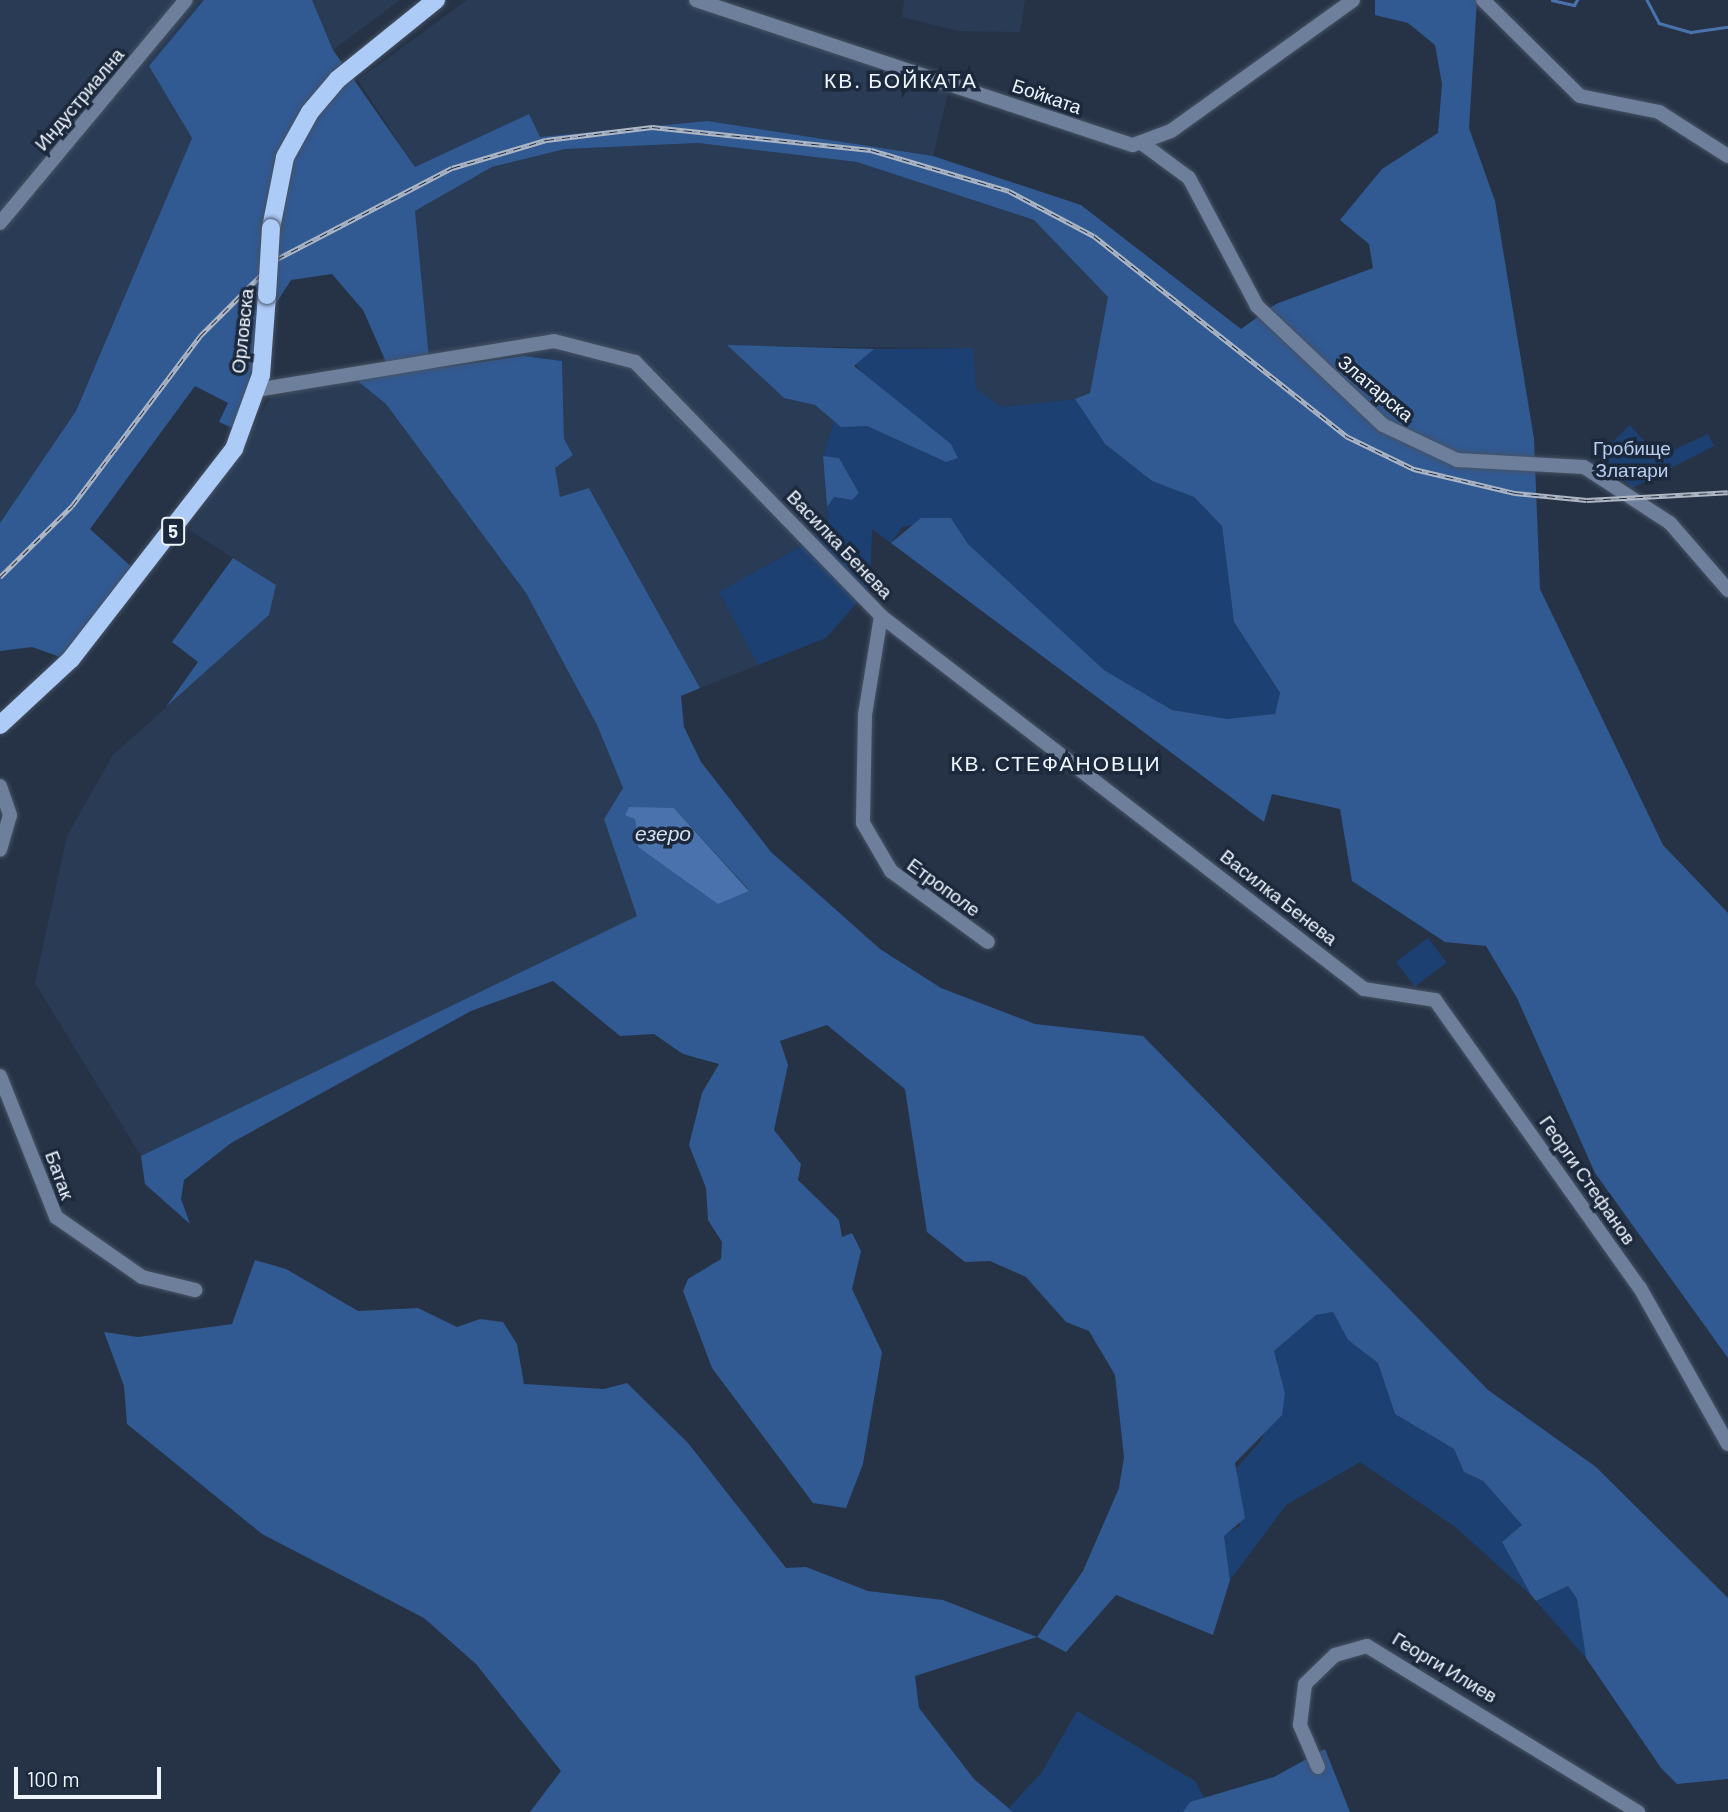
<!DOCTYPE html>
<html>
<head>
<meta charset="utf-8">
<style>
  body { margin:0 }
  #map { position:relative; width:1728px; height:1812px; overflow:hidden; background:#263346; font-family:Barlow,sans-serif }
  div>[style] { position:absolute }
  .built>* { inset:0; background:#2a3c55 }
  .green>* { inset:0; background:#1d4072; transform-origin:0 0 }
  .forest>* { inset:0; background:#315992 }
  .water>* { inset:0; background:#4a73ae }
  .stream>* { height:2.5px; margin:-1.25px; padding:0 1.25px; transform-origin:1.25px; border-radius:1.25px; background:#4a73ae }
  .roads { filter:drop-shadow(0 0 2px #465264) drop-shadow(0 0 2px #465264) }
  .minor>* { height:14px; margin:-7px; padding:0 7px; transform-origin:7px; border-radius:7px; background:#6d7f9a }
  .major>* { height:18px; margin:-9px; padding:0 9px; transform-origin:9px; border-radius:9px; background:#adcbf7 }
  .rail>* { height:5px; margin-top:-2.5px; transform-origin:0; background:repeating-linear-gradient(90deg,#1c293c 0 8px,#afb7c4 0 16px); box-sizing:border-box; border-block:2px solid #afb7c4 }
  .bridges { filter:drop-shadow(0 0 2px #465264) drop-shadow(0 0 2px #465264) }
  .major-bridge>* { height:18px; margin:-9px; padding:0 9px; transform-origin:9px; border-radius:9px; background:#adcbf7 }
  span { translate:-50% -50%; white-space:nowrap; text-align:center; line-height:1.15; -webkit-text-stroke:7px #1c293c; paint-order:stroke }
  .shield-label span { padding:2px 5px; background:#1c293c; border:2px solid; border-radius:5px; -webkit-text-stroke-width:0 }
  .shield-label { font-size:18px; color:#eef5ff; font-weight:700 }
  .street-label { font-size:19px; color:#eef5ff }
  .park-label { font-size:19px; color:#b8cff1 }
  .neighbourhood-label { font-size:21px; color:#eef5ff; letter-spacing:2px }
  .water-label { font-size:21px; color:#d4e0f1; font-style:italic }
  .scale { position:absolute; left:14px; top:1767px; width:147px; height:32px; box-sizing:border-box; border:4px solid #eef5ff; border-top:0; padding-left:9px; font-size:21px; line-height:24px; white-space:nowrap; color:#eef5ff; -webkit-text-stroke:5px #1c293c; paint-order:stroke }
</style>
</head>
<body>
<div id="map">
  <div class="built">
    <i style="clip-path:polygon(0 0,204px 0,150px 66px,192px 138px,76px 411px,0 523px)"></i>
    <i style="clip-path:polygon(312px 0,400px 0,333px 50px)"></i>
    <i style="clip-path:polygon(467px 0,685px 0,949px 88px,933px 156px,707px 121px,540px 137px,529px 114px,415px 167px,358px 80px)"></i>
    <i style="clip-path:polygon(904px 0,1025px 0,1020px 32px,958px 31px,902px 17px)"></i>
    <i style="clip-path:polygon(698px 143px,857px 162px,1034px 220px,1108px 297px,1090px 393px,1075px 399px,1002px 407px,976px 389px,972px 348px,728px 346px,784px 398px,815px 405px,834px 421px,823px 456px,828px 531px,719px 592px,758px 665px,700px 688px,590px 489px,560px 498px,554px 468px,573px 455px,564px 439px,562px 361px,524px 356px,430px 370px,415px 211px,492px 167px,565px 149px)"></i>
    <i style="clip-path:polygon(354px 378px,386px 404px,526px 593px,597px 725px,623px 788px,604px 819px,638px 916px,141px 1156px,35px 983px,67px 836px,113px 755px,269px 615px,276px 585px,189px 530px,271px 397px)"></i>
  </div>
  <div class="green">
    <i style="clip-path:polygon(973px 348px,976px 389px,1002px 407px,1075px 399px,1105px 444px,1152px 481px,1194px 497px,1222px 526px,1234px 622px,1280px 694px,1275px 715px,1227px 720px,1172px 710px,1104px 670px,968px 544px,951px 518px,902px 527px,891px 543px,872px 529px,870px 588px,826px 638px,758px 665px,719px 592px,828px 531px,827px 507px,834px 497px,851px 500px,859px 493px,839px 458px,823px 456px,834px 421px,867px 426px,946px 462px,951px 444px,870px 386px,854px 361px,874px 349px)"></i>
    <i style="clip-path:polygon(1630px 425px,1658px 457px,1708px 434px,1714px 446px,1632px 488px,1599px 455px)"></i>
    <i style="left:1428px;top:938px;width:31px;height:40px;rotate:53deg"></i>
    <i style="clip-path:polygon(1333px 1312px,1348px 1340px,1378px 1363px,1395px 1414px,1454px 1449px,1464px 1472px,1483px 1481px,1522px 1525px,1502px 1542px,1531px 1595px,1454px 1526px,1360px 1462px,1286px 1505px,1230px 1580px,1224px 1535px,1240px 1526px,1239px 1488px,1232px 1473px,1260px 1442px,1285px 1393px,1274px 1351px,1316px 1315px)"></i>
    <i style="clip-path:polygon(1568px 1586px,1577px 1599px,1586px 1658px,1536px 1601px)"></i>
    <i style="clip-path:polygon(1077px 1711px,1195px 1781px,1204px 1797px,1183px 1812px,1013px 1812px,1009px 1808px,1042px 1772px)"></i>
  </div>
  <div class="forest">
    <i style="clip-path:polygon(evenodd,204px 0,312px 0,333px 50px,415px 167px,529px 114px,540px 137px,707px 121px,933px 156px,1081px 205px,1241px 329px,1276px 304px,1373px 268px,1369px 244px,1340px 220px,1382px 169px,1438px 133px,1442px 84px,1435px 45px,1408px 23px,1375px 15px,1375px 0,1477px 0,1469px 128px,1495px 201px,1534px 439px,1540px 589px,1663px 845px,1728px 913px,1728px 1358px,1595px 1173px,1517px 998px,1486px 946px,1445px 942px,1352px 881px,1340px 809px,1272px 794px,1264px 822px,891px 543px,921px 518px,951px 518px,968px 544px,1104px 670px,1172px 710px,1227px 719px,1275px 714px,1280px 693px,1234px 622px,1222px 526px,1194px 497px,1152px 481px,1105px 444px,1075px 399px,1090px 393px,1108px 297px,1034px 220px,857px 162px,698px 143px,565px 149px,492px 167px,415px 211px,430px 369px,524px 356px,562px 361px,564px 439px,573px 455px,555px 468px,560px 497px,589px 488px,700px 688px,681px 696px,684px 727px,701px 762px,771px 852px,880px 949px,941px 988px,1035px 1024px,1143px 1036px,1488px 1390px,1596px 1467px,1728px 1598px,1728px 1779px,1677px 1784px,1661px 1768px,1586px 1658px,1577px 1599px,1568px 1586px,1536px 1601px,1531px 1595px,1502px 1542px,1522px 1525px,1483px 1481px,1464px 1472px,1454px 1449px,1395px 1414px,1378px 1363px,1348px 1340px,1333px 1312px,1316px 1315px,1274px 1351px,1285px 1393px,1282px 1415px,1235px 1463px,1245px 1518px,1224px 1536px,1230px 1580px,1213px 1635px,1116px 1595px,1066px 1652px,1037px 1637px,915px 1676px,919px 1708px,974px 1779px,1013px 1812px,530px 1812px,561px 1771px,476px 1664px,424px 1618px,262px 1534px,127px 1424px,124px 1386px,104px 1332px,138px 1337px,232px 1324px,255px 1260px,286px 1269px,358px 1311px,418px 1308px,457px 1327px,480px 1319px,503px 1322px,517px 1344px,524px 1384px,604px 1389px,627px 1383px,688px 1443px,786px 1568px,806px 1567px,868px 1591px,943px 1600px,1037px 1637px,1083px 1571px,1119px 1488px,1124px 1457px,1115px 1375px,1089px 1331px,1066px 1322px,1026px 1277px,990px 1261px,965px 1262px,927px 1232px,905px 1089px,827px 1025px,780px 1041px,788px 1065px,774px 1130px,801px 1164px,798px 1180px,839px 1220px,842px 1237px,852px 1233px,861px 1251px,852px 1289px,882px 1352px,863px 1464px,846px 1508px,813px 1503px,712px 1368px,683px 1291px,688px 1279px,721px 1259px,722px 1242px,708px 1220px,706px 1188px,689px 1145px,702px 1093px,719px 1064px,683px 1054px,654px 1034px,620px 1036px,553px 981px,471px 1011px,231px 1143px,184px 1180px,181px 1199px,190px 1224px,145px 1184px,141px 1156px,637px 916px,604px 819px,623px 788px,597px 725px,526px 593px,386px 404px,354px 378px,386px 362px,363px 310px,332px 274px,291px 280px,277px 302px,255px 352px,239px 431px,219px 422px,228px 403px,195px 386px,90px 529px,136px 571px,66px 659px,32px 647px,0 651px,0 523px,76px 411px,192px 138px,149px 66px,204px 0,674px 808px,749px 890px,673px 868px,638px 847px,635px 819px,674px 808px)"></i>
    <i style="clip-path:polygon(727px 345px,874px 349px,854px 366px,951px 444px,958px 458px,946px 462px,867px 426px,841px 427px,815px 405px,784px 398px)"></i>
    <i style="clip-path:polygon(823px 456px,839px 458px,859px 493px,852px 500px,834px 497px,827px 507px)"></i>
    <i style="clip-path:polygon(233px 558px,276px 585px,269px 615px,166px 707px,198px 662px,172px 642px)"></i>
    <i style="clip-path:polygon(1325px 1749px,1350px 1812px,1183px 1812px,1190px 1802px,1274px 1777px)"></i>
  </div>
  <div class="water">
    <i style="clip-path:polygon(629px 807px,674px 808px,749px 891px,718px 904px,638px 847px,635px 819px,625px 815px)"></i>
  </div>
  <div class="stream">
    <i style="left:1552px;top:0;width:23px;rotate:13deg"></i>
    <i style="left:1574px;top:5px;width:6px;rotate:-59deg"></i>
    <i style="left:1647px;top:0;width:26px;rotate:62deg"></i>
    <i style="left:1659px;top:23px;width:33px;rotate:16deg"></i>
    <i style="left:1691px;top:32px;width:37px;rotate:-8deg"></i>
  </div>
  <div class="roads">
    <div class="minor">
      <i style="left:696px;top:0;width:460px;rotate:18.4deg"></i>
      <i style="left:1133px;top:145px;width:40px;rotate:-20.2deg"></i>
      <i style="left:1171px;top:131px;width:224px;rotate:-35.7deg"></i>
      <i style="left:1483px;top:0;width:136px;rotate:44.7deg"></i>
      <i style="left:1580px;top:96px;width:81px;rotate:11.4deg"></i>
      <i style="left:1659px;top:112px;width:82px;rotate:32.5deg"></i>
      <i style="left:1143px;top:144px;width:57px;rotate:36.5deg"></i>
      <i style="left:1189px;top:178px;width:145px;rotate:62deg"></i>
      <i style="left:1257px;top:306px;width:173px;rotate:43.4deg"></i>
      <i style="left:1383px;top:425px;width:82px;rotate:25.3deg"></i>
      <i style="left:1457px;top:460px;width:127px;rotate:3.2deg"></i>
      <i style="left:1584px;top:467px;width:103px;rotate:33.1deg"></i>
      <i style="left:1670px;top:523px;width:89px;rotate:49.1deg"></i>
      <i style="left:0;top:223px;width:290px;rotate:-50.2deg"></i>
      <i style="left:256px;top:390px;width:302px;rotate:-9.3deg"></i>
      <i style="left:554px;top:341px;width:84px;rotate:14.5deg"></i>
      <i style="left:635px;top:362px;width:354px;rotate:45.9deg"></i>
      <i style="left:881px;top:616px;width:610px;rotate:37.68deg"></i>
      <i style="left:1364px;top:989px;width:72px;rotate:8.8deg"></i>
      <i style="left:1435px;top:1000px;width:354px;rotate:54.6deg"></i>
      <i style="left:1640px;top:1288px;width:179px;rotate:60.6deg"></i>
      <i style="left:881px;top:616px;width:100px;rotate:99.2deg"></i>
      <i style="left:865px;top:715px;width:108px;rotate:91.1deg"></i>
      <i style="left:863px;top:823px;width:56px;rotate:59.7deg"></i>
      <i style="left:891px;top:871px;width:120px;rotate:36.2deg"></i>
      <i style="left:0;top:786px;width:31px;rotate:71deg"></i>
      <i style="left:10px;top:815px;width:36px;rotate:106deg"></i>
      <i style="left:0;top:1076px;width:152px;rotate:68.3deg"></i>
      <i style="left:56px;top:1217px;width:105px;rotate:34.9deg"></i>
      <i style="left:142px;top:1277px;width:55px;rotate:13.8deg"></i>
      <i style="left:1318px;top:1767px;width:46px;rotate:-113.2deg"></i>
      <i style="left:1300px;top:1725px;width:41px;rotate:-83deg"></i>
      <i style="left:1305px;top:1684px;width:42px;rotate:-44deg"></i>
      <i style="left:1335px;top:1655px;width:33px;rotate:-16deg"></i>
      <i style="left:1367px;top:1646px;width:318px;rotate:31.5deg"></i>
    </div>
    <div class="major">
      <i style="left:271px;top:228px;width:72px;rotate:-78.8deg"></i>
      <i style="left:285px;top:157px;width:51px;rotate:-60.9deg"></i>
      <i style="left:310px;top:112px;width:43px;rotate:-49.7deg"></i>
      <i style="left:338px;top:79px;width:126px;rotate:-38.9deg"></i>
      <i style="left:0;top:725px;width:97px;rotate:-42.9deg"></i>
      <i style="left:71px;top:659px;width:266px;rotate:-52.2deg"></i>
      <i style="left:234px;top:449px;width:79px;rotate:-70deg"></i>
      <i style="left:261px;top:375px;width:80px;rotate:-85.7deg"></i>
    </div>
  </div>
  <div class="rail">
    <i style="left:0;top:577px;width:101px;rotate:-44.6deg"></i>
    <i style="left:72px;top:506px;width:213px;rotate:-53deg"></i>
    <i style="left:200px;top:336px;width:109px;rotate:-45deg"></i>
    <i style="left:277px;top:259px;width:197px;rotate:-27.5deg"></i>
    <i style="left:452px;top:168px;width:98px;rotate:-16.6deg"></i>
    <i style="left:546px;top:140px;width:107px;rotate:-7deg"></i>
    <i style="left:652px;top:127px;width:220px;rotate:6deg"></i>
    <i style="left:871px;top:150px;width:144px;rotate:16.5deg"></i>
    <i style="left:1009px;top:191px;width:96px;rotate:27.9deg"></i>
    <i style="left:1094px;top:236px;width:322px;rotate:38.4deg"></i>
    <i style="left:1346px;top:436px;width:76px;rotate:25.9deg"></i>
    <i style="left:1414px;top:469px;width:104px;rotate:13.4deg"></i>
    <i style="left:1515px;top:493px;width:72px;rotate:5.6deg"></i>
    <i style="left:1587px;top:500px;width:141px;rotate:-3.2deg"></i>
  </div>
  <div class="bridges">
    <div class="major-bridge">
      <i style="left:267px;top:295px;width:67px;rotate:-86.6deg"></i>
    </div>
  </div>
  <div class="shield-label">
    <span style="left:173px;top:531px">5</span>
  </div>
  <div class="street-label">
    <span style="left:1047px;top:96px;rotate:19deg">Бойката</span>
    <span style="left:79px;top:99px;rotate:-50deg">Индустриална</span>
    <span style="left:242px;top:331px;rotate:-84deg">Орловска</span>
    <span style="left:1376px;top:388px;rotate:40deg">Златарска</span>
    <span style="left:840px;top:544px;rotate:46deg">Василка Бенева</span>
    <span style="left:944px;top:887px;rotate:36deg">Етрополе</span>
    <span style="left:1279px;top:897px;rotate:38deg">Василка Бенева</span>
    <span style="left:60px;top:1175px;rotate:70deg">Батак</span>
    <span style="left:1588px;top:1180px;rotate:55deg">Георги Стефанов</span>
    <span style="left:1445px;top:1667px;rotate:31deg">Георги Илиев</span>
  </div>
  <div class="park-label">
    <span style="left:1632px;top:459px">Гробище<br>Златари</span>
  </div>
  <div class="neighbourhood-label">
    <span style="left:901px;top:80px">КВ. БОЙКАТА</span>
    <span style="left:1056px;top:763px">КВ. СТЕФАНОВЦИ</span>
  </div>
  <div class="water-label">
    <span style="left:663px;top:833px">езеро</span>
  </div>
  <div class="scale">100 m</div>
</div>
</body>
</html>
